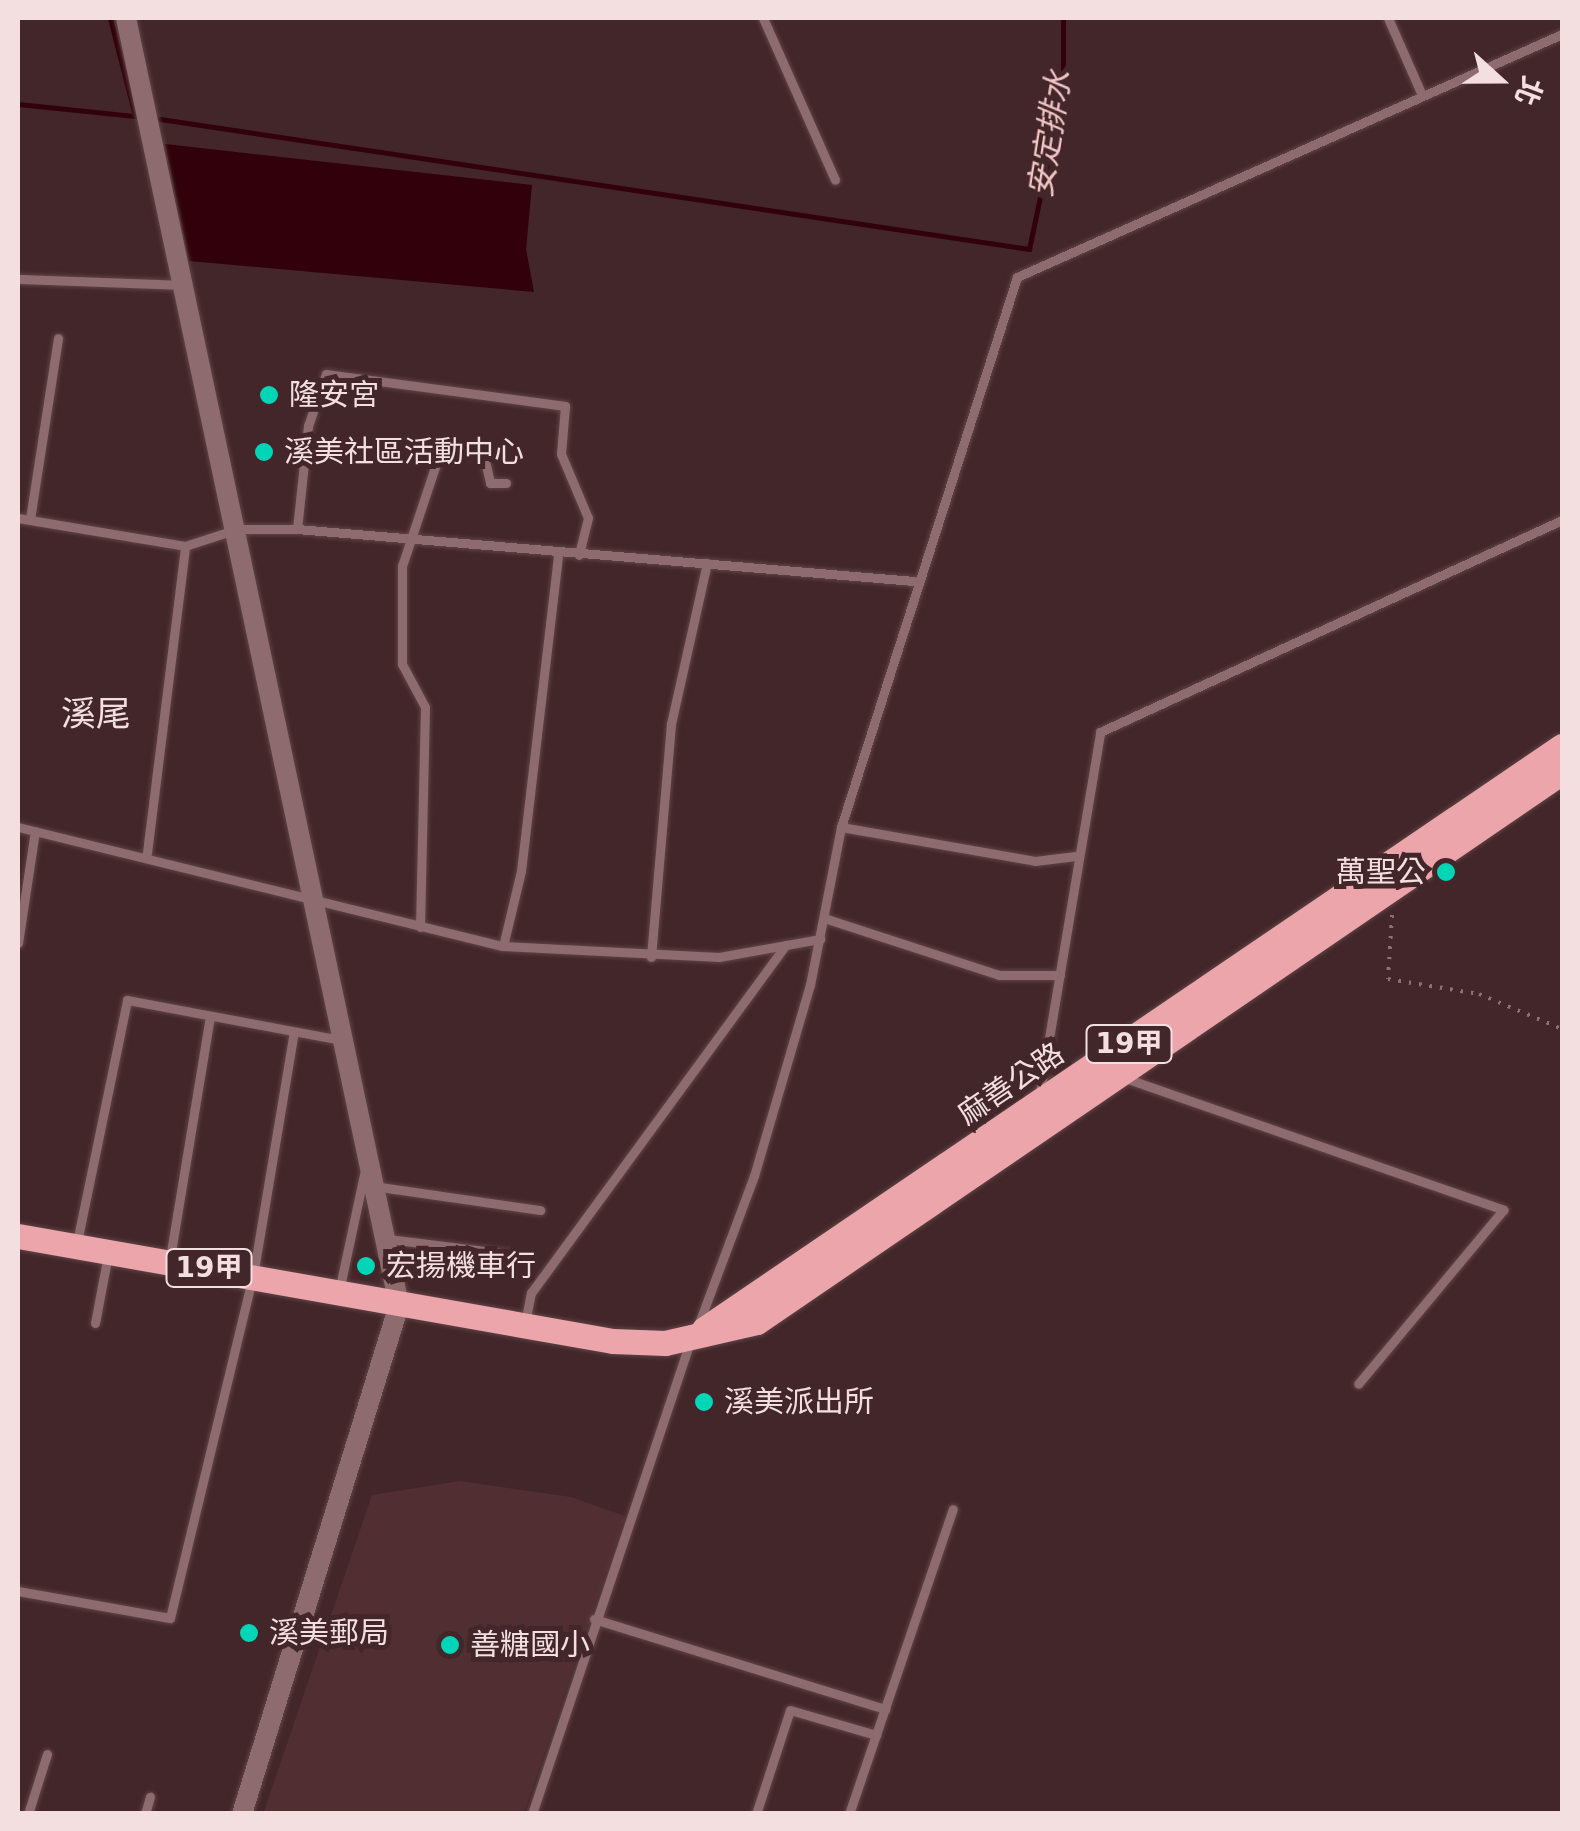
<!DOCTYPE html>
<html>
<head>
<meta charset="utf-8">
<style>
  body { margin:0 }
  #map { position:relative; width:1580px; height:1831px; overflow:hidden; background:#432629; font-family:"DejaVu Sans","Noto Sans TC",sans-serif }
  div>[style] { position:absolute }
  .built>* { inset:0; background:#512e32 }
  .water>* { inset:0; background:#31000a }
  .stream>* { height:5px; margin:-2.5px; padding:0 2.5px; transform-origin:2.5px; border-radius:2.5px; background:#31000a }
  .path>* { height:4px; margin-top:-2px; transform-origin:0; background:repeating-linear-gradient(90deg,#8b7173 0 2.5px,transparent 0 10.5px) }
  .roads { filter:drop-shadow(0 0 2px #5f4446) drop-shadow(0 0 2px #5f4446) }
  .service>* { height:9px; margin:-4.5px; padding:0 4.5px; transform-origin:4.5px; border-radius:4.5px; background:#8e6b6e }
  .tertiary>* { height:20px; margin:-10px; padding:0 10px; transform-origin:10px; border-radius:10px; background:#8e6b6e }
  .primary>* { height:25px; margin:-12.5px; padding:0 12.5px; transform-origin:12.5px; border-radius:12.5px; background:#eca5ab }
  .dots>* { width:28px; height:28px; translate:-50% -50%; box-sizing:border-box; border:5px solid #432629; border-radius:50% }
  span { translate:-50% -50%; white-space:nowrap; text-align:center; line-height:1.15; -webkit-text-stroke:10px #432629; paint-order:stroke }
  .shield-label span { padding:2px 8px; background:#432629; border:2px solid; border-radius:8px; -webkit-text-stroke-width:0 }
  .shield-label { font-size:28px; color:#f3dfe0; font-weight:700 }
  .poi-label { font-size:30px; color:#f3dfe0 }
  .left { translate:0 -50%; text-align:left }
  .right { translate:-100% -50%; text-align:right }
  .street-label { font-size:30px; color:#f3dfe0 }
  .water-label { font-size:32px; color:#f2c5c7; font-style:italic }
  .quarter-label { font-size:35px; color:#f3dfe0 }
  .frame { position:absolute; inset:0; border:20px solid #f3dfe0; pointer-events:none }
  .north { position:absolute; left:1450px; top:30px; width:100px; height:100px; -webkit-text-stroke:8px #432629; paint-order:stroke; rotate:111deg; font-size:28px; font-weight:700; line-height:40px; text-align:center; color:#f3dfe0 }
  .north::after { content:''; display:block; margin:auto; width:35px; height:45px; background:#f3dfe0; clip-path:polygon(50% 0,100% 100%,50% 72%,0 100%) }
</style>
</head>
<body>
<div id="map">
  <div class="built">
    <i style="clip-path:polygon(460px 1481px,571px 1497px,625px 1516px,524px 1813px,263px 1814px,372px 1495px)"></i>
  </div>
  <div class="water">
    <i style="clip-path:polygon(165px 144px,532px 185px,526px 249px,534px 292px,189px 261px)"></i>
  </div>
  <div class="stream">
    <i style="left:18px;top:104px;width:118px;rotate:5.9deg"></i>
    <i style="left:135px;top:116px;width:101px;rotate:-104.3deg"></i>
    <i style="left:160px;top:119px;width:879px;rotate:8.51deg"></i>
    <i style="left:1029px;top:249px;width:165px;rotate:-78.1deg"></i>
    <i style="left:1063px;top:88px;width:70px;rotate:-90deg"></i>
  </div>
  <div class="path">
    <i style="left:1392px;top:915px;width:64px;rotate:93.6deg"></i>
    <i style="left:1388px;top:979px;width:92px;rotate:9.4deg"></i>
    <i style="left:1479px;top:994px;width:90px;rotate:22.9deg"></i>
  </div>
  <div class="roads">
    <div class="service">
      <i style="left:763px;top:18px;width:177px;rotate:66deg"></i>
      <i style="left:1388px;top:18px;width:84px;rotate:66.2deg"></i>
      <i style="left:18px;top:279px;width:162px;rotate:2.1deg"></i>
      <i style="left:18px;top:518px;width:169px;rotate:9.5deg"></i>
      <i style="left:185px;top:546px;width:55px;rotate:-18.1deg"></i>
      <i style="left:237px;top:529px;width:60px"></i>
      <i style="left:297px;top:529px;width:619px;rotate:4.82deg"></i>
      <i style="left:30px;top:519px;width:183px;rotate:-81.2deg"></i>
      <i style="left:297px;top:529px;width:104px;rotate:-83.9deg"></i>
      <i style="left:308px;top:426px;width:55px;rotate:-70.9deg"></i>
      <i style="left:326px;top:374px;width:241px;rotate:7.6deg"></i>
      <i style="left:565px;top:406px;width:48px;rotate:94.8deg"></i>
      <i style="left:561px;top:454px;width:69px;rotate:67.1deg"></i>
      <i style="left:588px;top:518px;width:38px;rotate:104deg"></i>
      <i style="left:18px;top:827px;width:499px;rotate:13.8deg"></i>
      <i style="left:503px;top:946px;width:216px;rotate:2.9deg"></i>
      <i style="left:719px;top:957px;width:103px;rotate:-10.1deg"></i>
      <i style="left:841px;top:827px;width:197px;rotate:9.9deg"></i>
      <i style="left:1035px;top:861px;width:41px;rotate:-7deg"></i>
      <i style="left:147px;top:853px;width:309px;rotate:-82.9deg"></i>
      <i style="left:827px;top:919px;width:181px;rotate:18deg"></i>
      <i style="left:999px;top:975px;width:61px"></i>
      <i style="left:420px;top:927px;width:220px;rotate:-88.7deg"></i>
      <i style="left:425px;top:707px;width:49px;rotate:-118.1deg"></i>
      <i style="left:402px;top:664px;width:98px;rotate:-90deg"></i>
      <i style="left:402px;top:566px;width:114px;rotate:-71.6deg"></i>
      <i style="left:438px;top:458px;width:45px;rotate:-7.6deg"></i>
      <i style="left:483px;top:452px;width:32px;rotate:77deg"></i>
      <i style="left:490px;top:483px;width:16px"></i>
      <i style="left:18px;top:943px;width:113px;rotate:-81.4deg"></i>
      <i style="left:503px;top:946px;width:77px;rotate:-76.5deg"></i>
      <i style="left:521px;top:871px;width:317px;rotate:-83.3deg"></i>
      <i style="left:651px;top:957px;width:234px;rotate:-85.1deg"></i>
      <i style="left:671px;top:724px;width:165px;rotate:-77.4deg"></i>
      <i style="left:1122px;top:1077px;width:404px;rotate:19.2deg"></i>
      <i style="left:1503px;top:1210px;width:226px;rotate:129.8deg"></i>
      <i style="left:1039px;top:1098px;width:371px;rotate:-80.5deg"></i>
      <i style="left:1100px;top:732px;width:508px;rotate:-24.65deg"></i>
      <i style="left:380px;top:1187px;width:162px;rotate:8.2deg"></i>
      <i style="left:388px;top:1239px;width:124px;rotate:7deg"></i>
      <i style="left:77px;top:1242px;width:247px;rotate:-78.3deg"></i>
      <i style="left:127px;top:1000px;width:218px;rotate:10.6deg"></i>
      <i style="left:170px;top:1258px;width:244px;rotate:-80.6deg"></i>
      <i style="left:339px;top:1291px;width:120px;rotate:-77.9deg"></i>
      <i style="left:95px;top:1323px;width:70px;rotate:-79.3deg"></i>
      <i style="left:525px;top:1323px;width:31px;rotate:-79deg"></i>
      <i style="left:531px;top:1293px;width:431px;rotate:-53.8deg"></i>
      <i style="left:699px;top:1323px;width:157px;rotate:-69.5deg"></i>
      <i style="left:754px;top:1176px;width:199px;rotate:-73.7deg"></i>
      <i style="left:810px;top:985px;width:161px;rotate:-78.9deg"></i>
      <i style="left:841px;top:827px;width:577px;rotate:-72.26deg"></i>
      <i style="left:1017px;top:277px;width:597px;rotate:-24.03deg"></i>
      <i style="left:18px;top:1591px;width:154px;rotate:10.1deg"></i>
      <i style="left:170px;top:1618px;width:352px;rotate:-76.4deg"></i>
      <i style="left:253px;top:1276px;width:247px;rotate:-80.5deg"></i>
      <i style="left:594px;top:1619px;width:305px;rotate:17.2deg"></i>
      <i style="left:28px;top:1814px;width:63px;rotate:-72.4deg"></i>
      <i style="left:145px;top:1814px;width:18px;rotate:-74deg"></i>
      <i style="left:532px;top:1814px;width:499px;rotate:-71.5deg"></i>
      <i style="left:756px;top:1814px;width:109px;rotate:-71.9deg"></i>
      <i style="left:790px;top:1710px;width:90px;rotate:16.2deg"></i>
      <i style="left:849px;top:1814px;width:322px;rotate:-71.2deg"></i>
    </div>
    <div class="tertiary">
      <i style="left:126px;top:18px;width:1316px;rotate:78.02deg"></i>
      <i style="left:399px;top:1305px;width:533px;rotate:107.14deg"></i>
    </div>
    <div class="primary">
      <i style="left:18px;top:1236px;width:604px;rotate:10.01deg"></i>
      <i style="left:613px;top:1341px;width:52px;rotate:2.2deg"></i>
      <i style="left:665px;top:1343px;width:94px;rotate:-12.9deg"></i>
      <i style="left:757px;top:1322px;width:975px;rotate:-34.34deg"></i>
      <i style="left:704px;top:1329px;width:1037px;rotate:-34.2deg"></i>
    </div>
  </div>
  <div class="dots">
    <i style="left:269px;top:395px;background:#00d5b7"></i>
    <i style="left:264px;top:452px;background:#00d5b7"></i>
    <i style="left:1446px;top:872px;background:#00d5b7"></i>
    <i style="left:366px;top:1266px;background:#00d5b7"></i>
    <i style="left:704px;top:1402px;background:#00d5b7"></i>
    <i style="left:249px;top:1633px;background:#00d5b7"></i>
    <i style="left:450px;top:1645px;background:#00d5b7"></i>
  </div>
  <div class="shield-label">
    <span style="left:1129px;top:1044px">19甲</span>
    <span style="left:209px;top:1268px">19甲</span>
  </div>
  <div class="poi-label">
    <span class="left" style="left:289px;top:395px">隆安宮</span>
    <span class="left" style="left:284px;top:452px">溪美社區活動中心</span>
    <span class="right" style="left:1426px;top:872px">萬聖公</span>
    <span class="left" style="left:386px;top:1266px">宏揚機車行</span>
    <span class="left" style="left:724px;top:1402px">溪美派出所</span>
    <span class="left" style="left:269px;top:1633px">溪美郵局</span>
    <span class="left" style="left:470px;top:1645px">善糖國小</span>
  </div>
  <div class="street-label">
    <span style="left:1011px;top:1084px;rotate:-34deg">麻善公路</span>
  </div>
  <div class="water-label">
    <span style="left:1050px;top:134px;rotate:-81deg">安定排水</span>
  </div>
  <div class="quarter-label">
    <span style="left:96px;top:714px">溪尾</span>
  </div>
  <div class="frame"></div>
  <div class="north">北</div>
</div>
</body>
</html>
